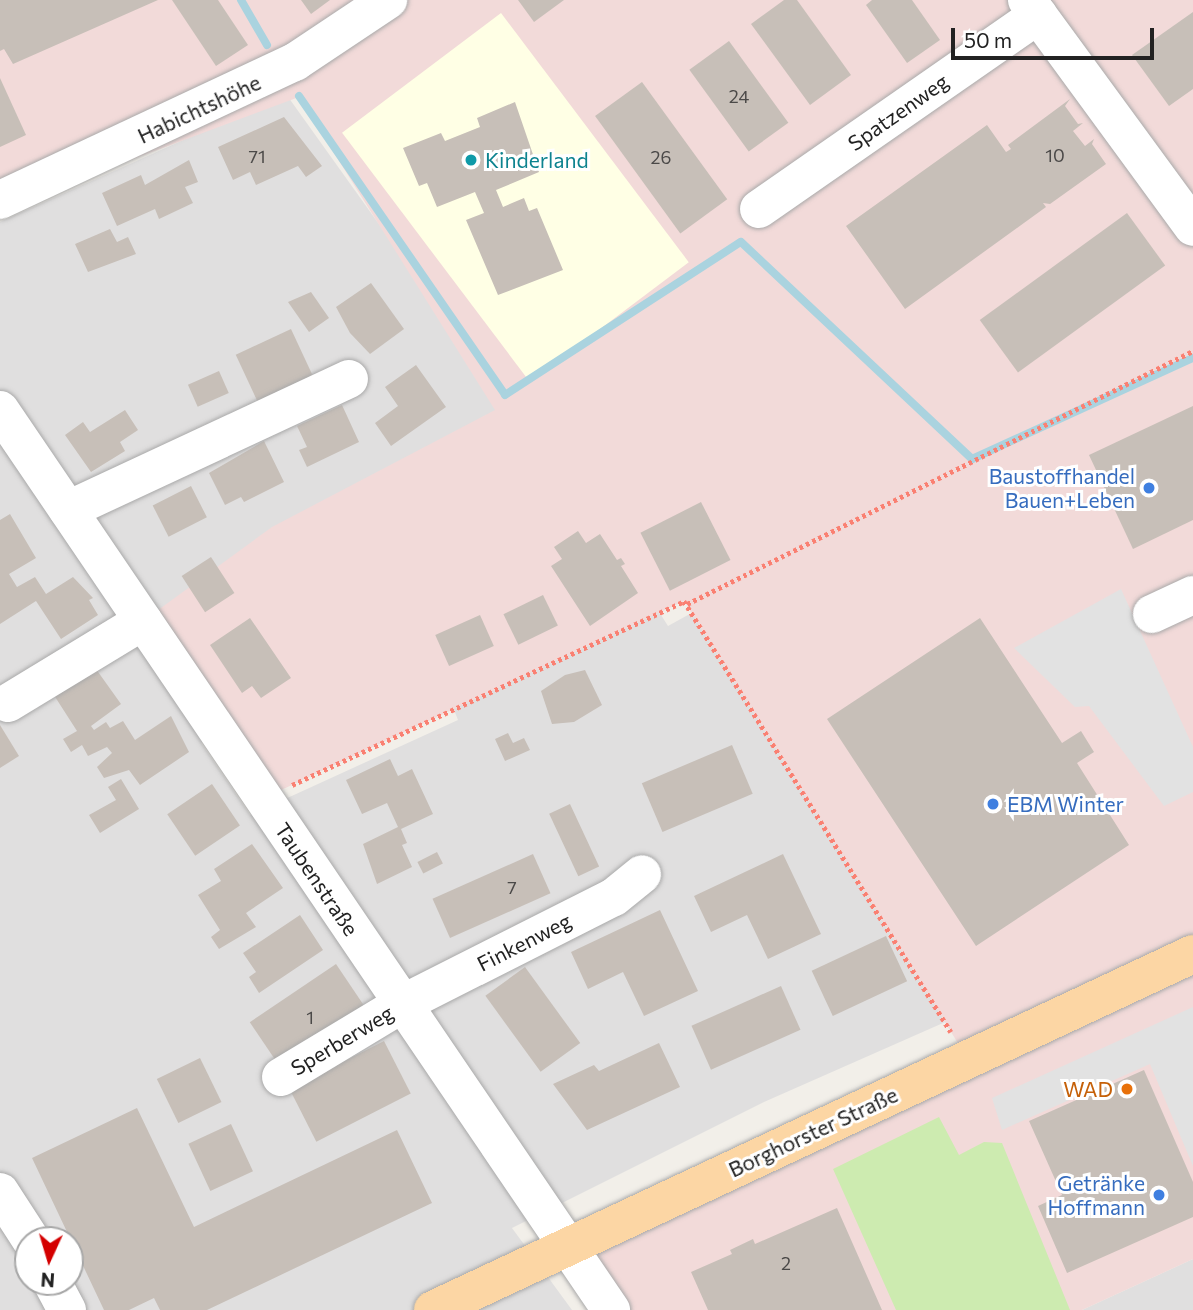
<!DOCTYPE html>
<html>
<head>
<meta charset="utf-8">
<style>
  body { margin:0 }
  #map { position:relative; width:1193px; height:1310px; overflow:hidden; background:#f2efe9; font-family:Commissioner,sans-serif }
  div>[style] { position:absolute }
  .residential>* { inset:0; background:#e0dfdf }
  .commercial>* { inset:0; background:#f2dad9 }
  .education>* { inset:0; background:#ffffe5; transform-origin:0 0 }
  .grass>* { inset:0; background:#cdebb0 }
  .parking>* { inset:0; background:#e2e2e2 }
  .stream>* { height:8px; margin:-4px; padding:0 4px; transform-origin:4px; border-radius:4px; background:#aad3df }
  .building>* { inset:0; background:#c7bfb8; transform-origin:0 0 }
  .path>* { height:4.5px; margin-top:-2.25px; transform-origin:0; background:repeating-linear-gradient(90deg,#fa8072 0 3.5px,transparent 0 7px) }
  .roads { filter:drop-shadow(0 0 2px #a9a9a9) drop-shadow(0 0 2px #a9a9a9) }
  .minor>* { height:38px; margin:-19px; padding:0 19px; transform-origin:19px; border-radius:19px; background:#fff }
  .major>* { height:38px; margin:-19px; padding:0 19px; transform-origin:19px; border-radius:19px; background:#fcd6a4 }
  .dots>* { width:19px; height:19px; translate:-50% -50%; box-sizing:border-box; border:4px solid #fff; border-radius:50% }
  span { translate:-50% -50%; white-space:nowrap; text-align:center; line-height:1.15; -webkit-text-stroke:6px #fff; paint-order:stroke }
  .number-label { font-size:18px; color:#4b4948 }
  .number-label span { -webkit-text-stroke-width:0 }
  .street-label { font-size:21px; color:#222 }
  .culture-label { font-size:21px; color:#0d838f }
  .left { translate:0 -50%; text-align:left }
  .shop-label { font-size:21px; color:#366cbe }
  .right { translate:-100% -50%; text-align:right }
  .food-label { font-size:21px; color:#c56008 }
  .north { position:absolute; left:14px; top:1226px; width:70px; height:70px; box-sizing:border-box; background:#fff; border:2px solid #a7a7a7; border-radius:50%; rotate:184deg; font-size:19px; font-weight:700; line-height:28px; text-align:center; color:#222 }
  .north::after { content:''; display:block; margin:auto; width:24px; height:32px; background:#d40000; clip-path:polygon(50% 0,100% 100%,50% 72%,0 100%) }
  .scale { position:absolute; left:951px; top:28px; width:203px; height:32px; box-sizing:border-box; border:4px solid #222; border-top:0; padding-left:9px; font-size:21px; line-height:24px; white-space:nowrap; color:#222; -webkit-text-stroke:5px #fff; paint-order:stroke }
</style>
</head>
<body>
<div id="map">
  <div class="residential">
    <i style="clip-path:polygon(evenodd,286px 94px,509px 406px,351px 647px,201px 743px,250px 815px,458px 720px,412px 603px,556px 449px,668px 626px,706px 605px,968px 1012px,764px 1102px,512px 1228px,572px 1310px,0 1310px,0 222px,286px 94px,28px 1240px,70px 1240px,70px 1282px,28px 1282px,28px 1240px)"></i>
    <i style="clip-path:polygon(1193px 1259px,1193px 1310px,1082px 1310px)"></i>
  </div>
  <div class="commercial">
    <i style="clip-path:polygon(0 0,1193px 0,1193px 1259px,1082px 1310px,611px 1310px,567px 1245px,969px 1061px,684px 601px,262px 799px,143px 621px,272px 527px,495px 410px,299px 97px,0 209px)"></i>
  </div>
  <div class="education">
    <i style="left:501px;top:13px;width:312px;height:199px;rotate:53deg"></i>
  </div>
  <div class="grass">
    <i style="clip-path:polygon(939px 1117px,959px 1155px,984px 1142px,1002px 1143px,1070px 1310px,896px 1310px,833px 1169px)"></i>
  </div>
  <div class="parking">
    <i style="clip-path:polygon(1121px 589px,1193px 747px,1193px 792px,1164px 806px,1089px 706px,1075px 707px,1014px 648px)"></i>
    <i style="clip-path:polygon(1193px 1007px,1193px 1166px,1150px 1064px,1002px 1130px,992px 1098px)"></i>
  </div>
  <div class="stream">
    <i style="left:241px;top:0;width:52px;rotate:60deg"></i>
    <i style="left:299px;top:96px;width:363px;rotate:55.4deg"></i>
    <i style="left:505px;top:395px;width:281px;rotate:-33deg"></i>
    <i style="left:741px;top:242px;width:317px;rotate:43.2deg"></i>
    <i style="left:972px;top:459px;width:243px;rotate:-24.6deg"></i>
  </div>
  <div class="building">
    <i style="clip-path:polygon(0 0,158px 0,13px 64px,4px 49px,0 51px)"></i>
    <i style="clip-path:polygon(172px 0,218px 0,248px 45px,216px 66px)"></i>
    <i style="clip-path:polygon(301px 0,330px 0,311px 14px)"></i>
    <i style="clip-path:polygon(518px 0,564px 0,534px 22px)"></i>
    <i style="clip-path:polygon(784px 0,797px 0,851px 75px,810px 105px,751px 24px)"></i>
    <i style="clip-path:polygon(872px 0,912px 0,940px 40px,907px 63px,866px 5px)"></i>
    <i style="clip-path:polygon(1193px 12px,1193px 89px,1169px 106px,1132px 55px)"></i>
    <i style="left:729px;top:41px;width:101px;height:49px;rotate:54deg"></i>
    <i style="clip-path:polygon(0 78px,26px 135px,0 147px)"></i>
    <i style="left:642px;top:82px;width:145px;height:58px;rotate:54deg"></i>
    <i style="clip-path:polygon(1070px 99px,1065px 106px,1078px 124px,1083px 123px,1073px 131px,1085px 146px,1094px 139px,1092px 144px,1106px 164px,1050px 204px,1043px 203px,1046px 207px,905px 309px,846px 226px,987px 125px,1006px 152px,1011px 149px,1008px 145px)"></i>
    <i style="clip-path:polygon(515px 102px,539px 172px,496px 190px,503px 207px,524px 198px,529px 211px,537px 208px,563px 270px,498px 295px,466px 220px,484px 213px,475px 192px,437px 207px,427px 183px,419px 186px,403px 148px,441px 133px,445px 141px,480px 127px,477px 118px)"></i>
    <i style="clip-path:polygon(284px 117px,322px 166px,306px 177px,298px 166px,256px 185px,250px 172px,233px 180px,218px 147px)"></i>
    <i style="clip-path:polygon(189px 160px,198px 182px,185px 187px,193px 203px,159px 219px,155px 209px,117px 226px,102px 193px,141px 175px,145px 185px)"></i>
    <i style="left:1127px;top:213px;width:65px;height:182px;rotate:54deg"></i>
    <i style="clip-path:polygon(110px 229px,117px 242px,128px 237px,136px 254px,88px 272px,75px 244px)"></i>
    <i style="clip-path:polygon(371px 283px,404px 329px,370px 354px,350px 333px,336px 307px)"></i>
    <i style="clip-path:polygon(311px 292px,329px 318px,309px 332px,288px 302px)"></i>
    <i style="left:291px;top:329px;width:51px;height:61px;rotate:65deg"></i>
    <i style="clip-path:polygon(416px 365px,446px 407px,391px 446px,375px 423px,398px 406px,385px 387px)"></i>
    <i style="left:219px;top:371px;width:24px;height:34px;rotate:66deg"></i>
    <i style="clip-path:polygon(342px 405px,359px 442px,307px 467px,299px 450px,307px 447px,297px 426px)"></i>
    <i style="clip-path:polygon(1193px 406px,1193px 520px,1133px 549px,1089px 455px)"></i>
    <i style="clip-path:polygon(125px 410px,138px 430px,120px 442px,125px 451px,91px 472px,65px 435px,83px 422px,90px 432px)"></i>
    <i style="clip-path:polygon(264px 441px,284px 482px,244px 502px,241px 497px,225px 505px,209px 473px)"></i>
    <i style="left:191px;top:486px;width:35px;height:43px;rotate:63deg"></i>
    <i style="left:701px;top:502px;width:65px;height:68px;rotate:63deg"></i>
    <i style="clip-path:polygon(10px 514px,36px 558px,9px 574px,17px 587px,35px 577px,46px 594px,73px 577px,93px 598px,89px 600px,98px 615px,61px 639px,36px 601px,0 624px,0 520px)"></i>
    <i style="clip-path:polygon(578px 531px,586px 543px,600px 534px,617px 560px,621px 558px,625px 564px,621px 566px,638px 593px,590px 626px,551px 566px,562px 559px,554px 547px)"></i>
    <i style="left:211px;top:557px;width:43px;height:35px;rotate:57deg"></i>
    <i style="left:543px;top:595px;width:34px;height:44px;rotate:64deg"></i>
    <i style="left:480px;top:615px;width:34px;height:49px;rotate:66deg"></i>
    <i style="clip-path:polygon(250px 618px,291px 678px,261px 698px,252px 686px,242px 693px,210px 645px)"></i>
    <i style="clip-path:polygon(980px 618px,1062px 743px,1081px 731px,1094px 752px,1077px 763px,1129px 845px,976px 946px,827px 719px)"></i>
    <i style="clip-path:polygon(91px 662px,121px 704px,91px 726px,94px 730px,106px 722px,110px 728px,123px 721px,135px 740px,171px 716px,189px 752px,140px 785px,129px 770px,104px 778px,97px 767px,112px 753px,107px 747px,88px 756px,82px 745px,71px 752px,63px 739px,77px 731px,50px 689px)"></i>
    <i style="clip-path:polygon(585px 670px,602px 705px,574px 722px,552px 724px,541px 691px,565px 675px)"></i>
    <i style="clip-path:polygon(0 725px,19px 756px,0 768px)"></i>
    <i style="clip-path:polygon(508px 733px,513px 743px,524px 738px,530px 750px,505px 761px,495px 739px)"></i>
    <i style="left:732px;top:745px;width:53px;height:98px;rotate:67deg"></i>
    <i style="clip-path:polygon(390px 759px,398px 776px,412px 769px,433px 814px,401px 829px,407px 843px,402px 845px,412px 867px,377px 884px,363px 844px,398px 827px,387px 803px,362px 814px,346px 780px)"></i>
    <i style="clip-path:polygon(121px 779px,139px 809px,100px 833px,89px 815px,116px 800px,108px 787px)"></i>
    <i style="left:212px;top:784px;width:50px;height:54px;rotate:56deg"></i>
    <i style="left:570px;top:804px;width:69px;height:23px;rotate:65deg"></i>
    <i style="clip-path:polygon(252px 844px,283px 888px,246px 913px,256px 927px,219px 949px,211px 937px,220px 930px,198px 895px,221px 881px,214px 869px)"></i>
    <i style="left:437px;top:852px;width:13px;height:22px;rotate:63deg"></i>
    <i style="left:533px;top:854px;width:43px;height:110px;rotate:66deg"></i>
    <i style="clip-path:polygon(783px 854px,821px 934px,768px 959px,747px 915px,711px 932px,694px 896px)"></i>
    <i style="clip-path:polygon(660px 910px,698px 991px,644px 1016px,623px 972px,588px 989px,571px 952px)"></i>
    <i style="clip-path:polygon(300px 915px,323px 950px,259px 993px,249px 977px,256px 972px,243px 953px)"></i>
    <i style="left:886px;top:936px;width:50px;height:82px;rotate:65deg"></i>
    <i style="left:336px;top:964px;width:59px;height:104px;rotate:56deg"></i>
    <i style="left:525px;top:967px;width:94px;height:49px;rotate:54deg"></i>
    <i style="left:781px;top:986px;width:48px;height:98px;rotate:66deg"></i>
    <i style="left:384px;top:1041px;width:59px;height:106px;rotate:63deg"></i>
    <i style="clip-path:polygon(659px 1043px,680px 1087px,587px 1130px,553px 1084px,594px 1065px,599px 1071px)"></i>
    <i style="left:200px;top:1058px;width:49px;height:48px;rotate:64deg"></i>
    <i style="clip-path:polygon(1144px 1070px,1193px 1182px,1193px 1217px,1067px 1273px,1038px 1206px,1062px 1195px,1029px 1121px)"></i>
    <i style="clip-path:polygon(137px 1108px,194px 1227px,397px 1130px,432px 1203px,207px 1310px,160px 1310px,154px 1298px,129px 1310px,104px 1310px,32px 1158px)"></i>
    <i style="left:231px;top:1124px;width:52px;height:47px;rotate:65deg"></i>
    <i style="clip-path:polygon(837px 1208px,882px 1310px,708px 1310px,691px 1272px,732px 1254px,730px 1250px,753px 1239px,755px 1244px)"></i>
  </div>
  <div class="path">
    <i style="left:687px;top:604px;width:566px;rotate:-26.57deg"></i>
    <i style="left:292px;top:785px;width:433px;rotate:-25.1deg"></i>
    <i style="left:684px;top:601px;width:507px;rotate:58.22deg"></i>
  </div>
  <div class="roads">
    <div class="minor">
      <i style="left:1027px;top:0;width:281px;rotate:53.8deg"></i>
      <i style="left:0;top:200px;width:326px;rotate:-25.1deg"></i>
      <i style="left:295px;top:62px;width:112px;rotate:-33.7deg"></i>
      <i style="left:759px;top:209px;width:340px;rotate:-34.8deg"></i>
      <i style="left:0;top:410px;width:1088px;rotate:55.83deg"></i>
      <i style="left:68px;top:510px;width:310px;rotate:-25deg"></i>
      <i style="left:1152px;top:614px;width:45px;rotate:-24.9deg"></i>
      <i style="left:8px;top:703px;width:158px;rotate:-31.3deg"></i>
      <i style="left:281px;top:1077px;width:141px;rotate:-31.1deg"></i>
      <i style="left:402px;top:1004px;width:237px;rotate:-26.8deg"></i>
      <i style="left:614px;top:897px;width:36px;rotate:-39deg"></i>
      <i style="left:0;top:1192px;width:57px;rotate:57.1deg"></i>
      <i style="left:52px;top:1282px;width:32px;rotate:62deg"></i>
    </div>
    <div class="major">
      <i style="left:433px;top:1310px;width:839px;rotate:-25.1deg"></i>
    </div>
  </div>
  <div class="dots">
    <i style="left:471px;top:160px;background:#0f9aa8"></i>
    <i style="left:1149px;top:488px;background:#3f7fe0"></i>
    <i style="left:993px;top:804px;background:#3f7fe0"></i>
    <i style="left:1127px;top:1089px;background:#e8710a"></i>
    <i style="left:1159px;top:1195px;background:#3f7fe0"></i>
  </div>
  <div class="number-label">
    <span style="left:739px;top:96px">24</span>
    <span style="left:1055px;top:155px">10</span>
    <span style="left:257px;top:156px">71</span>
    <span style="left:661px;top:157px">26</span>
    <span style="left:512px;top:887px">7</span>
    <span style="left:310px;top:1017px">1</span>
    <span style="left:786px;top:1263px">2</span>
  </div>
  <div class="street-label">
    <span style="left:199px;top:109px;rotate:-25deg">Habichtshöhe</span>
    <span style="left:898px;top:112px;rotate:-35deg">Spatzenweg</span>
    <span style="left:317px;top:879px;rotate:56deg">Taubenstraße</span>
    <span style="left:524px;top:942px;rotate:-27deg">Finkenweg</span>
    <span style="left:342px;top:1040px;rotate:-31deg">Sperberweg</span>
    <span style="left:813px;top:1132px;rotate:-25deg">Borghorster Straße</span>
  </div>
  <div class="culture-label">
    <span class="left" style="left:485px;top:160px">Kinderland</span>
  </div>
  <div class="shop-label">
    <span class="right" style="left:1135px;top:488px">Baustoffhandel<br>Bauen+Leben</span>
    <span class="left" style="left:1007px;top:804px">EBM Winter</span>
    <span class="right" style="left:1145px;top:1195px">Getränke<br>Hoffmann</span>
  </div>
  <div class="food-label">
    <span class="right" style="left:1113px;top:1089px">WAD</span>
  </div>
  <div class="north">N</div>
  <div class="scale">50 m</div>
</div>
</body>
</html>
